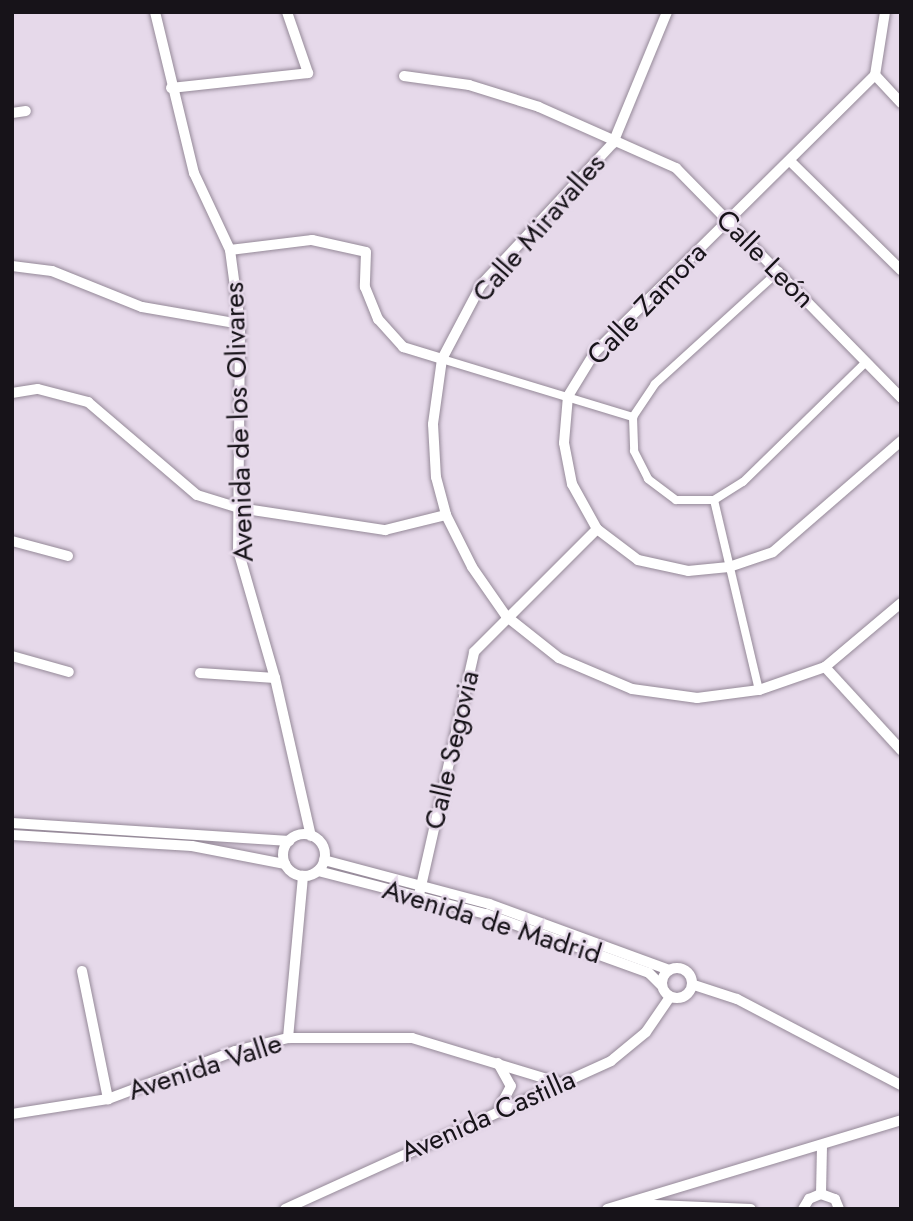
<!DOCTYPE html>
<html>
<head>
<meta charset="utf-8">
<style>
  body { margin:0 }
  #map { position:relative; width:913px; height:1221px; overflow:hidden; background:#e6d9ea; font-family:Jost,sans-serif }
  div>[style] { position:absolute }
  .roads { filter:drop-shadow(0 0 2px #958998) drop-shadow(0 0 2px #958998) }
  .pedestrian>* { height:8px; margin:-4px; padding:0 4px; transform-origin:4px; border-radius:4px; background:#fff }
  .minor>* { height:10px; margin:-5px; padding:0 5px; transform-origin:5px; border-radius:5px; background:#fff }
  .minor>.ring { margin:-5px; padding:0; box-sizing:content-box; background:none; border:10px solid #fff; border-radius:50% }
  span { translate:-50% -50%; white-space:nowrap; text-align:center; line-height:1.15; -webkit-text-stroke:5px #e6d9ea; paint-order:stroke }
  .street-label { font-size:28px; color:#171319 }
  .frame { position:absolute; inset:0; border:14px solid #171319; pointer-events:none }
</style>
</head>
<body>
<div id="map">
  <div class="roads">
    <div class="pedestrian">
      <i style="left:779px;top:271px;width:168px;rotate:137.7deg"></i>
      <i style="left:655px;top:384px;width:40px;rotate:124deg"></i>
      <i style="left:633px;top:417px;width:34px;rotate:88deg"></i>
      <i style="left:634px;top:451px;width:31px;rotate:63deg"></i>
      <i style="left:648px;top:479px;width:35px;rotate:37deg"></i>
      <i style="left:676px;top:500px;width:38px"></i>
      <i style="left:714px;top:500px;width:34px;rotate:-32deg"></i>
      <i style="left:743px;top:482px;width:172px;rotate:-44.3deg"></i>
      <i style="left:442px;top:359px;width:200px;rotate:16.9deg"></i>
      <i style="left:714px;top:500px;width:195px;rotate:76.7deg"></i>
    </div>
    <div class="minor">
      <i style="left:155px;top:12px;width:166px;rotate:76.4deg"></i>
      <i style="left:194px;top:173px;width:85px;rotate:64.9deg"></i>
      <i style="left:230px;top:250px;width:75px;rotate:82.3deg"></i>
      <i style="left:240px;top:324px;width:226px;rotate:90.5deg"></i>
      <i style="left:238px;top:550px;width:133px;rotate:73.9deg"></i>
      <i style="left:275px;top:678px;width:162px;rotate:77.2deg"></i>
      <i style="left:667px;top:12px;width:142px;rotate:112.4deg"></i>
      <i style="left:613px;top:143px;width:194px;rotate:132.9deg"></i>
      <i style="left:481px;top:285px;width:84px;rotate:117.8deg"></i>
      <i style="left:442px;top:359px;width:66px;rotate:97.9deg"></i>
      <i style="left:433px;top:424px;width:53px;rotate:86.8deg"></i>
      <i style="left:436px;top:477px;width:39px;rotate:75deg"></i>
      <i style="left:446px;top:515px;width:58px;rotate:63.4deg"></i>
      <i style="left:472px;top:567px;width:60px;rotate:55.2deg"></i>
      <i style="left:506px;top:616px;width:68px;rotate:38.4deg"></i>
      <i style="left:559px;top:658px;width:79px;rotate:23deg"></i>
      <i style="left:632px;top:689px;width:66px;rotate:7.9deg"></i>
      <i style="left:697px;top:698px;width:63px;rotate:-7.4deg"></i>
      <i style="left:759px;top:690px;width:70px;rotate:-19.2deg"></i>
      <i style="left:825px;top:667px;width:99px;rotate:-40.1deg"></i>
      <i style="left:885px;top:12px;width:64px;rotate:99deg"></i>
      <i style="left:875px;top:75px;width:394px;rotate:135.3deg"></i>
      <i style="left:595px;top:352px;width:52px;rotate:121.5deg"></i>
      <i style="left:568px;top:396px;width:47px;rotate:94.9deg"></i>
      <i style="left:564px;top:443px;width:42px;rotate:79deg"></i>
      <i style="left:572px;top:484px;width:51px;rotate:60.9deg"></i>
      <i style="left:597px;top:529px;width:51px;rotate:37.1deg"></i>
      <i style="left:638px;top:560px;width:51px;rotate:12.4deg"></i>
      <i style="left:688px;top:571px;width:41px;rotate:-5.6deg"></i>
      <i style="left:729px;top:567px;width:46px;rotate:-18.8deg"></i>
      <i style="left:773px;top:552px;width:169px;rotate:-40.9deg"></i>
      <i style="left:875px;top:75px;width:38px;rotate:47deg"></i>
      <i style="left:404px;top:76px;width:66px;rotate:7.9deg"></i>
      <i style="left:469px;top:85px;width:73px;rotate:17.4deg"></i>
      <i style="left:539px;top:107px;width:150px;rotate:24deg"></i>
      <i style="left:676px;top:168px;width:322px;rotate:45.6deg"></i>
      <i style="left:171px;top:88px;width:138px;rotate:-6.2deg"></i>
      <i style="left:308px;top:73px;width:65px;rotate:-109deg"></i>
      <i style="left:12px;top:113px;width:14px;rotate:-8deg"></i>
      <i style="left:790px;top:161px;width:156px;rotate:44.5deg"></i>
      <i style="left:230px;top:250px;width:83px;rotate:-7deg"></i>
      <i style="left:312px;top:240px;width:55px;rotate:12.5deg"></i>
      <i style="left:366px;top:252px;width:35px;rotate:92deg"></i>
      <i style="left:365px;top:287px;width:35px;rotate:68deg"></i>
      <i style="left:378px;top:319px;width:38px;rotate:48deg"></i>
      <i style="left:403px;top:347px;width:41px;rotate:17.1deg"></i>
      <i style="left:12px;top:266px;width:40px;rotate:7.1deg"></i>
      <i style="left:52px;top:271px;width:97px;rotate:21.8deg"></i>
      <i style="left:142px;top:307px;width:99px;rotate:9.8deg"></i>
      <i style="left:12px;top:393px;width:26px;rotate:-9deg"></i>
      <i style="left:38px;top:389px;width:52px;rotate:14.6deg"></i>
      <i style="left:88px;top:402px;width:143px;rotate:40.5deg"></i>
      <i style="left:197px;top:495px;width:44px;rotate:17.2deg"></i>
      <i style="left:239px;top:508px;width:148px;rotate:8.6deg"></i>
      <i style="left:385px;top:530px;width:63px;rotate:-13.8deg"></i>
      <i style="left:12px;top:541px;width:58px;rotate:15deg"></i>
      <i style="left:12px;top:656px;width:59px;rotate:15.7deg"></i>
      <i style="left:825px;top:667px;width:113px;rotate:47.5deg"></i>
      <i style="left:200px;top:673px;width:75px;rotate:3.8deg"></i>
      <i style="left:12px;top:823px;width:278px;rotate:3.7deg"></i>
      <i class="ring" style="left:283px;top:834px;width:32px;height:32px"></i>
      <i style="left:12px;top:835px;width:180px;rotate:3.5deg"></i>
      <i style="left:192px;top:846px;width:95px;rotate:11deg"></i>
      <i style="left:324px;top:860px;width:171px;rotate:14.9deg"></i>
      <i style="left:489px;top:904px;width:192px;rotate:20.1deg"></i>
      <i style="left:318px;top:871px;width:173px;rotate:14.4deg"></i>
      <i style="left:486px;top:914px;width:173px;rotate:19.9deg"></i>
      <i style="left:649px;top:973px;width:17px;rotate:45deg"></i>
      <i style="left:419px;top:895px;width:249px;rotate:-77.2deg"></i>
      <i style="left:474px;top:652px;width:174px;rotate:-45deg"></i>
      <i class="ring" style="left:662px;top:968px;width:20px;height:20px"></i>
      <i style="left:82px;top:971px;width:131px;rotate:78.5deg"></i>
      <i style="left:694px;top:985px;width:45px;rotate:18deg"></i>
      <i style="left:737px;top:999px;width:185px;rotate:27.7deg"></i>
      <i style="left:288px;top:1038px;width:163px;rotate:-84.7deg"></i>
      <i style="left:498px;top:1063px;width:26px;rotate:61deg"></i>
      <i style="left:511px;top:1086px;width:26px;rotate:118deg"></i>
      <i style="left:12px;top:1114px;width:97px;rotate:-8.9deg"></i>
      <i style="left:108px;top:1099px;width:136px;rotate:-20.7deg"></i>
      <i style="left:235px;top:1051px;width:55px;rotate:-13.8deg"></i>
      <i style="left:288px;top:1038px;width:124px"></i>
      <i style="left:412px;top:1038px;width:155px;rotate:16.9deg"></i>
      <i style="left:821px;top:1194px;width:49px;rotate:-88.8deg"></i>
      <i style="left:631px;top:1204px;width:120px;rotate:2.4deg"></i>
      <i style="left:285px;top:1209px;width:358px;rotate:-24.4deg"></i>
      <i style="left:611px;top:1061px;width:45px;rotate:-39.6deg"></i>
      <i style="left:646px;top:1032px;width:42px;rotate:-55.6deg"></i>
      <i style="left:607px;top:1209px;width:307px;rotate:-16.8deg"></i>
      <i style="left:803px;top:1209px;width:12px;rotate:-59deg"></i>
      <i style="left:809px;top:1199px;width:13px;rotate:-23deg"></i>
      <i style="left:821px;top:1194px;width:15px;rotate:20deg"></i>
      <i style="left:835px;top:1199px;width:11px;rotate:68deg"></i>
    </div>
  </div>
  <div class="street-label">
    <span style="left:539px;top:228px;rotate:-49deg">Calle Miravalles</span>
    <span style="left:765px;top:259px;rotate:45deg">Calle León</span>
    <span style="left:647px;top:304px;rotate:-46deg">Calle Zamora</span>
    <span style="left:239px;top:422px;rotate:-92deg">Avenida de los Olivares</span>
    <span style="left:452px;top:750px;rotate:-77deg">Calle Segovia</span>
    <span style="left:492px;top:922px;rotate:17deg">Avenida de Madrid</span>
    <span style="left:205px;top:1067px;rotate:-18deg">Avenida Valle</span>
    <span style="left:488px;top:1116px;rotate:-24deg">Avenida Castilla</span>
  </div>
  <div class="frame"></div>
</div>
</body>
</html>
